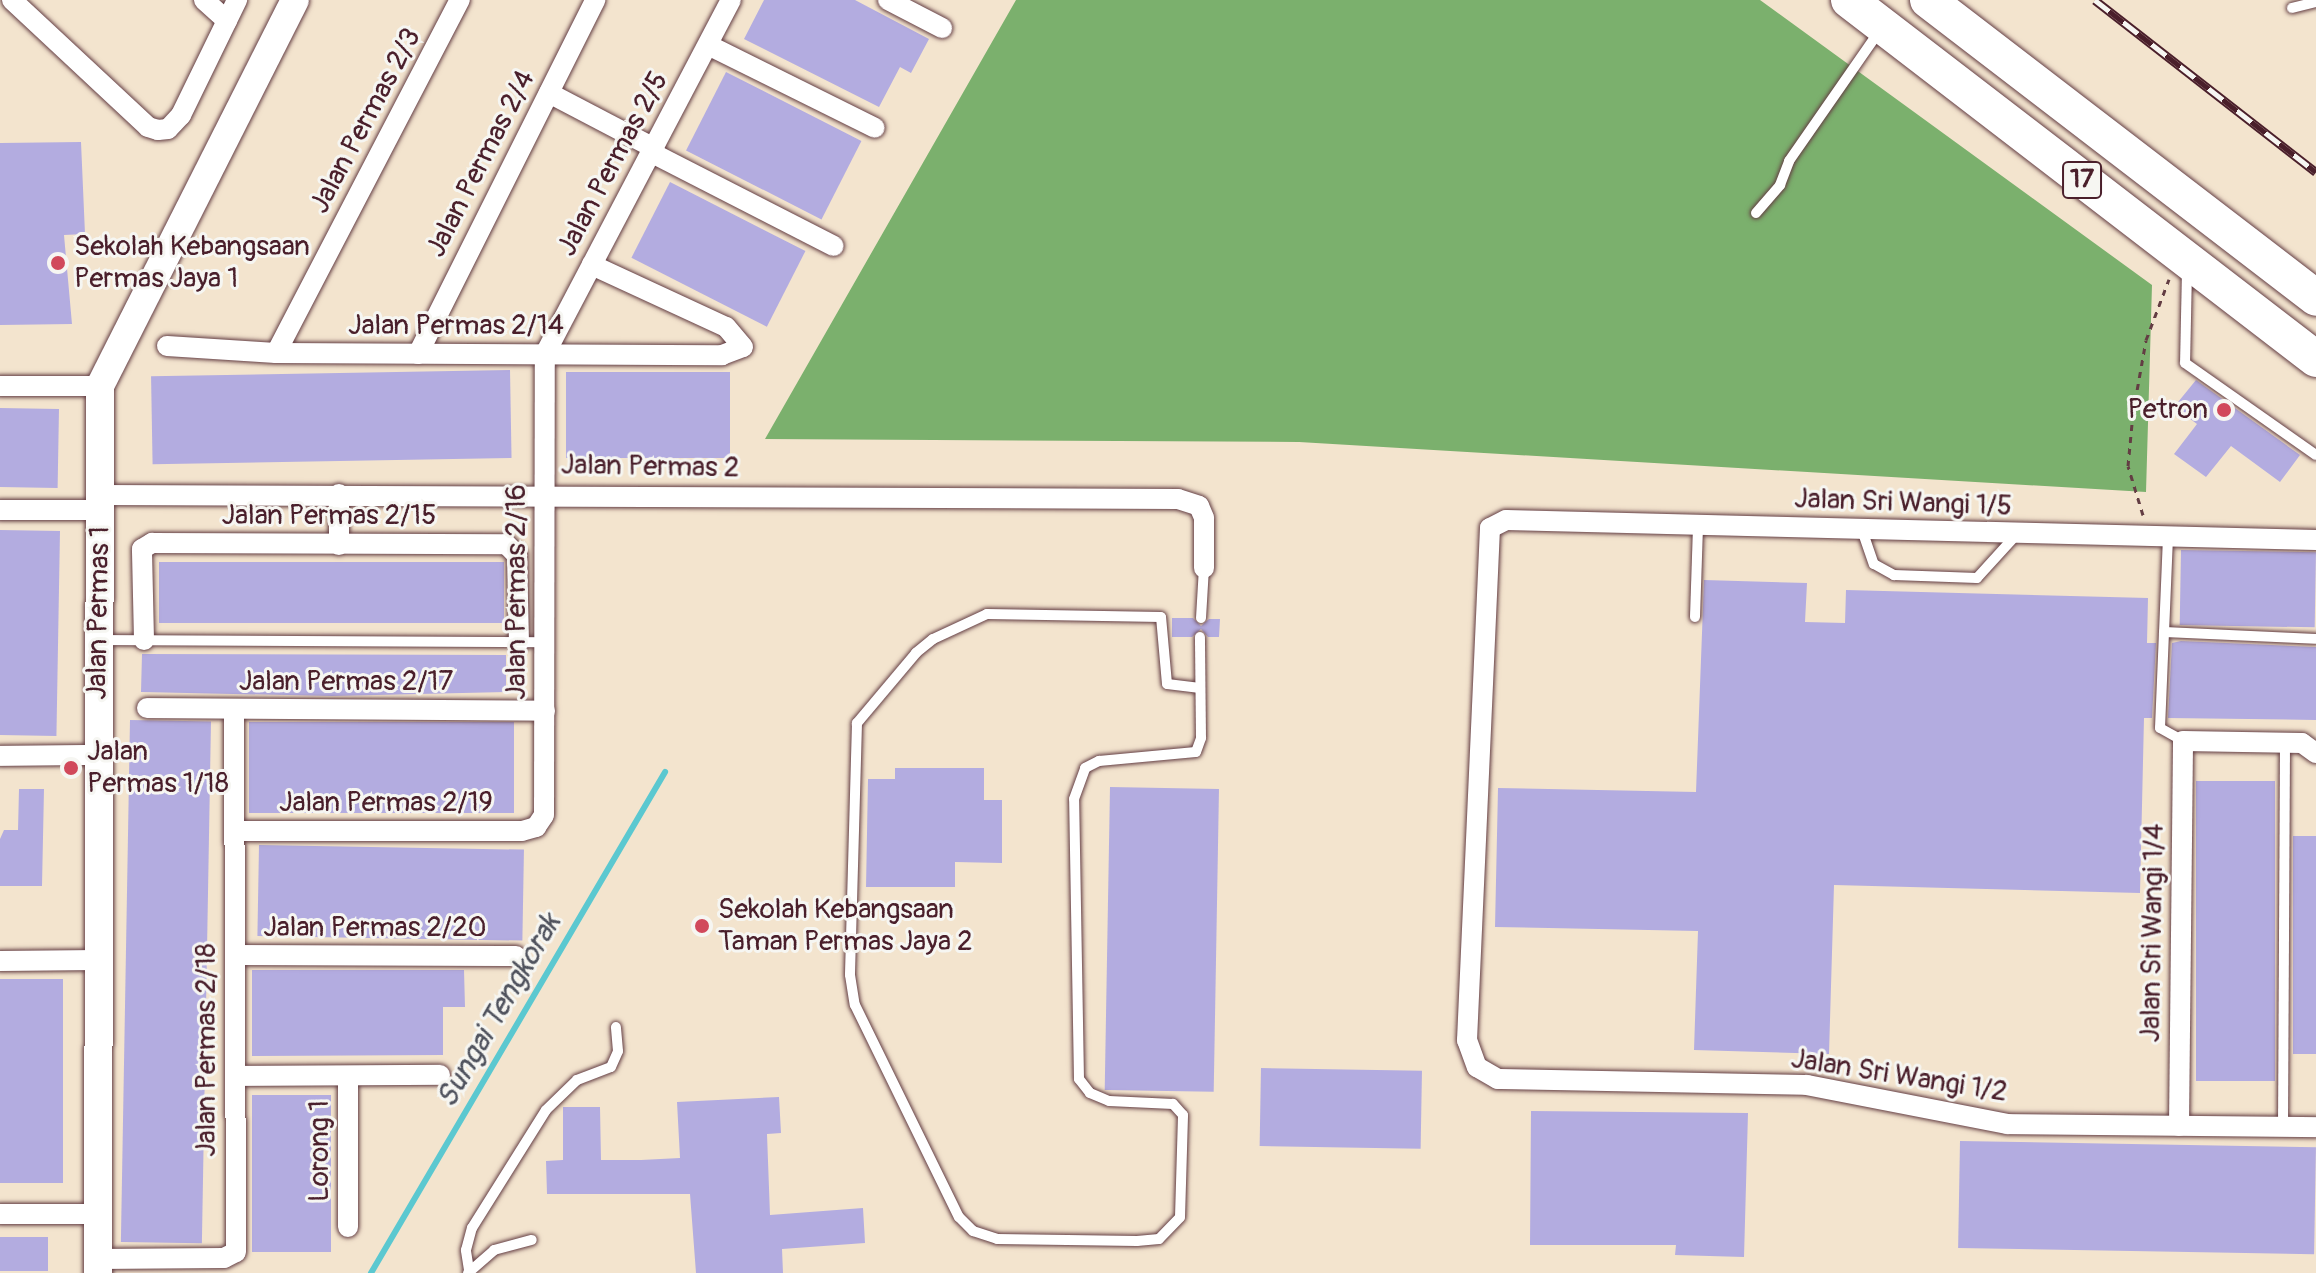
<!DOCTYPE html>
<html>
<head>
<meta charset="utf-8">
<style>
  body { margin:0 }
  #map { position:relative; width:2316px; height:1273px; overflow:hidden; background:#f3e4ce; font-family:Pangolin,sans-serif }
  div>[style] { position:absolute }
  .forest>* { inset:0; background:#7bb06d }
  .stream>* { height:6px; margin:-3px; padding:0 3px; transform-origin:3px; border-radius:3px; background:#5bc8d0 }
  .building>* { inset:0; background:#b3ace0; transform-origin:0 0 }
  .path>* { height:3px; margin-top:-1.5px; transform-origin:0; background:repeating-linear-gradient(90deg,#633d43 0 6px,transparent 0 12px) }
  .roads { filter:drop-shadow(0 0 2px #633d43) drop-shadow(0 0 2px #633d43) }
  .lane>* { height:10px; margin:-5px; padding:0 5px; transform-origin:5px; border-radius:5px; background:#fff }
  .street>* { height:20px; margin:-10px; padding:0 10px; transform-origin:10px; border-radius:10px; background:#fff }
  .secondary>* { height:28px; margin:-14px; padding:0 14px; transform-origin:14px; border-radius:14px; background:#fff }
  .highway>* { height:36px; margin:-18px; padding:0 18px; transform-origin:18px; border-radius:18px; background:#fff }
  .rail>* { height:9px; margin-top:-4.5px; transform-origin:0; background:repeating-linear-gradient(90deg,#f6f6f2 0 18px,#4a1f2b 0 36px); box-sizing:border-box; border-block:2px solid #4a1f2b }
  .dots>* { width:22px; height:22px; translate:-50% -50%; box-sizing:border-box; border:4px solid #f6f6f2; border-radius:50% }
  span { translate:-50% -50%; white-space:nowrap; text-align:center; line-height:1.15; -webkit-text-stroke:6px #f6f6f2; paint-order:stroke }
  .shield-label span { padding:2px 6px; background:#f6f6f2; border:2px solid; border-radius:6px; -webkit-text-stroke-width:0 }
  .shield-label { font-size:26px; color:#4a1f2b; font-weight:700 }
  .street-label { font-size:28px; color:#4a1f2b }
  .poi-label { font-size:28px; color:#4a1f2b }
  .left { translate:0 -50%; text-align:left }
  .right { translate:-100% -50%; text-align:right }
  .water-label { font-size:30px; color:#4f525d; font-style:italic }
</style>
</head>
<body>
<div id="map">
  <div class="forest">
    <i style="clip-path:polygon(1016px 0,1760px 0,2152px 285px,2146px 492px,1299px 442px,765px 439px)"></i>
  </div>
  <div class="stream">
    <i style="left:371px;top:1273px;width:581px;rotate:-59.59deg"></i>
  </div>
  <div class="building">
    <i style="clip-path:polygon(764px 0,855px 0,929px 39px,911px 73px,900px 67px,879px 107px,744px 39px)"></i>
    <i style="left:726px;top:72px;width:152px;height:88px;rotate:27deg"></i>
    <i style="clip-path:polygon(81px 142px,85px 234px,64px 235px,72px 324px,0 325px,0 143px)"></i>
    <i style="left:670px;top:182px;width:152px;height:85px;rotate:27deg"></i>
    <i style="left:510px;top:370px;width:88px;height:359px;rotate:89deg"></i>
    <i style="left:566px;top:372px;width:164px;height:86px"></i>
    <i style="clip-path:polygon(2196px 380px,2300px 455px,2280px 482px,2231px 446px,2206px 477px,2174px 454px,2197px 424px,2174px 407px)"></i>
    <i style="left:0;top:408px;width:59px;height:79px;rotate:1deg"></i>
    <i style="left:0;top:530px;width:60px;height:205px;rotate:1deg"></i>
    <i style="left:2181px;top:550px;width:135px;height:75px;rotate:1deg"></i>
    <i style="left:159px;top:562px;width:345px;height:61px"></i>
    <i style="clip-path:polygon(1704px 580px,1807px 583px,1805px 622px,1845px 623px,1846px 590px,2148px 598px,2147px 643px,2156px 643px,2152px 718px,2144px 718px,2140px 893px,1834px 885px,1829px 1054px,1694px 1050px,1698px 931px,1495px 927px,1498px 788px,1696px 792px)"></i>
    <i style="clip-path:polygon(1172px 618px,1193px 618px,1201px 626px,1209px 619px,1220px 619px,1219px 637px,1208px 637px,1201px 629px,1192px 637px,1172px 637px)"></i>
    <i style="clip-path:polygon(2181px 641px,2316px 647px,2316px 720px,2168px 718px,2172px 643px)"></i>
    <i style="clip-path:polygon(142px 654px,506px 655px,506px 692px,332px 696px,141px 692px)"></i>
    <i style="left:130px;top:720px;width:81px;height:522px;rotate:1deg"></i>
    <i style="left:249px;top:722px;width:265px;height:91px"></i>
    <i style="clip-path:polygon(895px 768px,984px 768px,984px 800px,1002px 800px,1002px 863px,955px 862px,955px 887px,866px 887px,868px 779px,895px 779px)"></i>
    <i style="left:2275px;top:781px;width:300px;height:79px;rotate:90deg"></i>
    <i style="left:1110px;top:787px;width:109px;height:303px;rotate:1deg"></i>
    <i style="clip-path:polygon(19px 789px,44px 789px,42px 886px,0 886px,0 839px,4px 830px,18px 830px)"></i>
    <i style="left:2293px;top:836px;width:23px;height:218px"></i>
    <i style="left:259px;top:845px;width:265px;height:91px;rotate:1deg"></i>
    <i style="clip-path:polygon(252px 970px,464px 970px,465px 1007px,443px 1007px,443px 1055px,252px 1056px)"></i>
    <i style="left:63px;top:979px;width:204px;height:63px;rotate:90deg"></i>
    <i style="left:1261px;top:1068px;width:161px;height:78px;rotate:1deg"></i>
    <i style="left:331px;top:1095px;width:157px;height:79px;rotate:90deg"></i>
    <i style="clip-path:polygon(779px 1097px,781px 1133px,767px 1134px,770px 1215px,863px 1208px,865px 1243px,782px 1249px,783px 1273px,696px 1273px,690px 1194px,547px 1194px,546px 1161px,563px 1160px,563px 1107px,600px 1107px,601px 1160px,641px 1160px,680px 1158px,677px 1102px)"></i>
    <i style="clip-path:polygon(1531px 1111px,1748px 1113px,1744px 1257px,1675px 1255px,1676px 1245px,1530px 1245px)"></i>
    <i style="left:1960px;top:1141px;width:356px;height:107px;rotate:1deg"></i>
    <i style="left:0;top:1237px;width:48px;height:34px"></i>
  </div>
  <div class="path">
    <i style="left:2143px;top:515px;width:51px;rotate:-107deg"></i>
    <i style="left:2128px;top:466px;width:53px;rotate:-84.6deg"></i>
    <i style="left:2133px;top:413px;width:74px;rotate:-79.9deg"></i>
    <i style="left:2146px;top:340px;width:65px;rotate:-69.3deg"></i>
  </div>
  <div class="roads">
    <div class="lane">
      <i style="left:2292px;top:8px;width:25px;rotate:-14deg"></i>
      <i style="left:1756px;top:213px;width:37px;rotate:-49deg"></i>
      <i style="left:1780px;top:185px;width:26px;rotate:-69deg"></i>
      <i style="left:1789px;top:161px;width:160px;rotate:-55.2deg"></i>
      <i style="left:2187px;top:270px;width:93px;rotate:91.2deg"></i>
      <i style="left:2185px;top:363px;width:160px;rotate:35.1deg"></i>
      <i style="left:1862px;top:530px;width:36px;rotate:71deg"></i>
      <i style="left:1874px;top:564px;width:23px;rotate:29deg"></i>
      <i style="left:1894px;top:575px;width:83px;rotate:2.1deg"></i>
      <i style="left:1977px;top:578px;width:59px;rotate:-47.7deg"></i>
      <i style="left:2168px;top:537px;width:191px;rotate:92.4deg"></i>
      <i style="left:2160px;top:728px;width:26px;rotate:29deg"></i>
      <i style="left:1695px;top:617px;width:92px;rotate:-88.1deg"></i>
      <i style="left:1201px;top:618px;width:50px;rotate:-86.6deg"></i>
      <i style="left:2164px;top:632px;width:152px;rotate:2.6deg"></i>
      <i style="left:100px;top:640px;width:444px;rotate:0.3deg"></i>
      <i style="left:1200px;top:688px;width:33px;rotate:-173deg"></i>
      <i style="left:1167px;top:684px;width:67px;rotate:-95.1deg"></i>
      <i style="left:1161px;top:617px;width:174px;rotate:-179deg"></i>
      <i style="left:987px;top:614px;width:60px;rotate:155.2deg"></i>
      <i style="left:933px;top:639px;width:22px;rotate:141deg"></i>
      <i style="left:916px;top:653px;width:92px;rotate:130.1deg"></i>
      <i style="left:857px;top:723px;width:252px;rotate:91.6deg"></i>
      <i style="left:850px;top:975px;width:30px;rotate:81deg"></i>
      <i style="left:855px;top:1005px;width:236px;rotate:63.9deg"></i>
      <i style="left:959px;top:1217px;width:20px;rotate:45deg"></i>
      <i style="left:973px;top:1231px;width:25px;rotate:18deg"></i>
      <i style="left:997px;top:1239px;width:140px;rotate:0.8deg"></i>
      <i style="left:1137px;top:1241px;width:22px;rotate:-5deg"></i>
      <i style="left:1159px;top:1239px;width:30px;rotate:-46deg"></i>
      <i style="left:1180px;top:1217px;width:102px;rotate:-88.3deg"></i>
      <i style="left:1183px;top:1115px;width:15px;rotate:-132deg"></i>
      <i style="left:1173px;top:1104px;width:64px;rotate:-177.3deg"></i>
      <i style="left:1109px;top:1101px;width:21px;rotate:-157deg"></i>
      <i style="left:1090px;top:1093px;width:18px;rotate:-128deg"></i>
      <i style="left:1079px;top:1079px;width:280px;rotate:-91deg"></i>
      <i style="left:1074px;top:799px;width:33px;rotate:-70deg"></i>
      <i style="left:1085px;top:768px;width:16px;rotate:-27deg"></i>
      <i style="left:1099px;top:761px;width:97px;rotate:-5.3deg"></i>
      <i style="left:1196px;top:752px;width:15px;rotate:-70deg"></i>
      <i style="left:1201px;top:738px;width:101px;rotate:-90.6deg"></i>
      <i style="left:2283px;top:1127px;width:384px;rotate:-89.7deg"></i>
      <i style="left:469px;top:1270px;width:20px;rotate:-99deg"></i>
      <i style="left:466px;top:1250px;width:23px;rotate:-75deg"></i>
      <i style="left:472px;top:1228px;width:139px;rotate:-57.9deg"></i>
      <i style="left:546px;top:1110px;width:43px;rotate:-44.1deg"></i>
      <i style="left:577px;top:1080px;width:36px;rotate:-21deg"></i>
      <i style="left:611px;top:1067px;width:17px;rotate:-66deg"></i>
      <i style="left:618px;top:1051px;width:24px;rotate:-95deg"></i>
      <i style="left:468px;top:1273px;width:35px;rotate:-41deg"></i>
      <i style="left:494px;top:1250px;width:39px;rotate:-15deg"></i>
    </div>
    <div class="street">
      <i style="left:12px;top:0;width:186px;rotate:43deg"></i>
      <i style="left:148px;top:127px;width:10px;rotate:17deg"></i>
      <i style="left:158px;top:130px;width:10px;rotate:-6deg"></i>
      <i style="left:168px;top:129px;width:19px;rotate:-47deg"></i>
      <i style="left:181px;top:115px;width:128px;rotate:-64deg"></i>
      <i style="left:204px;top:0;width:31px;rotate:42deg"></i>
      <i style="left:888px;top:0;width:61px;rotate:27.4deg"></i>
      <i style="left:708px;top:45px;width:186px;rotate:26.4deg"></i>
      <i style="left:549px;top:93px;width:119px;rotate:27.6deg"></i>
      <i style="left:652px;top:153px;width:204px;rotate:27.1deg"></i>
      <i style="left:167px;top:346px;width:109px;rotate:3.7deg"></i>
      <i style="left:276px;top:353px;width:446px;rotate:0.3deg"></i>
      <i style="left:722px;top:355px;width:22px;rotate:-21deg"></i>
      <i style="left:743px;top:347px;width:26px;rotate:-130deg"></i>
      <i style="left:726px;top:327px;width:148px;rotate:-155.2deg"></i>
      <i style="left:276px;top:353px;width:398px;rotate:-62.5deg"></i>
      <i style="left:418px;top:354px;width:396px;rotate:-63.4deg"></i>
      <i style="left:0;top:386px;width:100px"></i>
      <i style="left:339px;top:494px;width:51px;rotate:90deg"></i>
      <i style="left:99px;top:495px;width:1079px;rotate:0.21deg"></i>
      <i style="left:1178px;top:499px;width:22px;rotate:18deg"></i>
      <i style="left:1199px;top:506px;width:13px;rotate:67deg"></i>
      <i style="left:1204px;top:518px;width:50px;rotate:90deg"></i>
      <i style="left:0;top:510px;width:100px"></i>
      <i style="left:2316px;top:540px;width:810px;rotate:-178.59deg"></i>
      <i style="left:1506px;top:520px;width:18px;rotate:153deg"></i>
      <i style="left:1490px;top:528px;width:513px;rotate:92.57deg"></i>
      <i style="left:1467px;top:1040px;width:29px;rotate:70deg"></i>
      <i style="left:1477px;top:1067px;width:24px;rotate:30deg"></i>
      <i style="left:1498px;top:1079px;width:309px;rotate:1.1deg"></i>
      <i style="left:1807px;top:1085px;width:204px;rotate:11deg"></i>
      <i style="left:2007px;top:1124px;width:309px;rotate:0.6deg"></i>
      <i style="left:144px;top:640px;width:91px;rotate:-91.3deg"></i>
      <i style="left:142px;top:549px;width:12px;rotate:-31deg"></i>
      <i style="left:152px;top:543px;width:354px;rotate:0.2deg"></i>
      <i style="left:506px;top:544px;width:16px;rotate:45deg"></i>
      <i style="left:517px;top:555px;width:87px;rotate:88.7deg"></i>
      <i style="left:147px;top:708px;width:398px;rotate:0.4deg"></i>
      <i style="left:0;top:756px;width:98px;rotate:-0.6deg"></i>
      <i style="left:234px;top:831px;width:288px"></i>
      <i style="left:522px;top:831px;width:15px;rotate:-16deg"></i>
      <i style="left:536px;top:827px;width:14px;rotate:-56deg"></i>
      <i style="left:544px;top:815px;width:461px;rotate:-89.9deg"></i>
      <i style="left:545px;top:354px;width:400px;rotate:-62.3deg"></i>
      <i style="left:235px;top:955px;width:281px;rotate:0.2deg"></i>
      <i style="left:0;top:961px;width:97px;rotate:-0.6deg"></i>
      <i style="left:235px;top:1076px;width:205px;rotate:-0.3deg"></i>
      <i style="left:348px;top:1076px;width:151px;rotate:90deg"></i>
      <i style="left:2179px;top:1126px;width:385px;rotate:-89.4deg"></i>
      <i style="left:2183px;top:741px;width:119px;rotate:1deg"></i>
      <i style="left:2302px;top:743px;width:17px;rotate:36deg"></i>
      <i style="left:0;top:1214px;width:98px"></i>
      <i style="left:98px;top:1259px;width:126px;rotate:-0.5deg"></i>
      <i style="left:224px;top:1258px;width:13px;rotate:-27deg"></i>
      <i style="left:236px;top:1252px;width:543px;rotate:-90.21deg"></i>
    </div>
    <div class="secondary">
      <i style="left:98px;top:1273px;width:887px;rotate:-89.87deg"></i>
      <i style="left:100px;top:386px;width:432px;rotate:-63.2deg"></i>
    </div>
    <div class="highway">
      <i style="left:1849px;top:0;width:589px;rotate:37.55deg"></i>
      <i style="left:1928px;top:0;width:489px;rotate:37.5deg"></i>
    </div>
  </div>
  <div class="rail">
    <i style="left:2095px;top:0;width:280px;rotate:37.9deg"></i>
  </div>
  <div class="dots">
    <i style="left:58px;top:263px;background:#d1495b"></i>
    <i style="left:2224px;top:410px;background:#d1495b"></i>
    <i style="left:71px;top:768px;background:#d1495b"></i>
    <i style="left:702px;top:926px;background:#d1495b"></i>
  </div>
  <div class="shield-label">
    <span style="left:2082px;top:180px">17</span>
  </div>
  <div class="street-label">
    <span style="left:366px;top:121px;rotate:-62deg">Jalan Permas 2/3</span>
    <span style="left:481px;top:164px;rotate:-63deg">Jalan Permas 2/4</span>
    <span style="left:613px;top:164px;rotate:-62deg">Jalan Permas 2/5</span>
    <span style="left:456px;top:326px">Jalan Permas 2/14</span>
    <span style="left:650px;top:467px;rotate:1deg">Jalan Permas 2</span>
    <span style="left:1903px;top:503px;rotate:2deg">Jalan Sri Wangi 1/5</span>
    <span style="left:329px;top:516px">Jalan Permas 2/15</span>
    <span style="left:517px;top:592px;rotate:-90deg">Jalan Permas 2/16</span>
    <span style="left:99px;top:613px;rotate:-89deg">Jalan Permas 1</span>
    <span style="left:346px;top:682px">Jalan Permas 2/17</span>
    <span style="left:386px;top:803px">Jalan Permas 2/19</span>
    <span style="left:375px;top:928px">Jalan Permas 2/20</span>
    <span style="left:2153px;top:933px;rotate:-89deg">Jalan Sri Wangi 1/4</span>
    <span style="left:207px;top:1050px;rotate:-90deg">Jalan Permas 2/18</span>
    <span style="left:1899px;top:1076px;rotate:9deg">Jalan Sri Wangi 1/2</span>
    <span style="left:320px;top:1151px;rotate:-90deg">Lorong 1</span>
  </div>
  <div class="poi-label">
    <span class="left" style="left:74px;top:263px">Sekolah Kebangsaan<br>Permas Jaya 1</span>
    <span class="right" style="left:2208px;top:410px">Petron</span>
    <span class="left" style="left:87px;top:768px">Jalan<br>Permas 1/18</span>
    <span class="left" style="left:718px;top:926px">Sekolah Kebangsaan<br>Taman Permas Jaya 2</span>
  </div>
  <div class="water-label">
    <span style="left:499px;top:1011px;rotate:-60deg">Sungai Tengkorak</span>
  </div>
</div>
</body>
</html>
